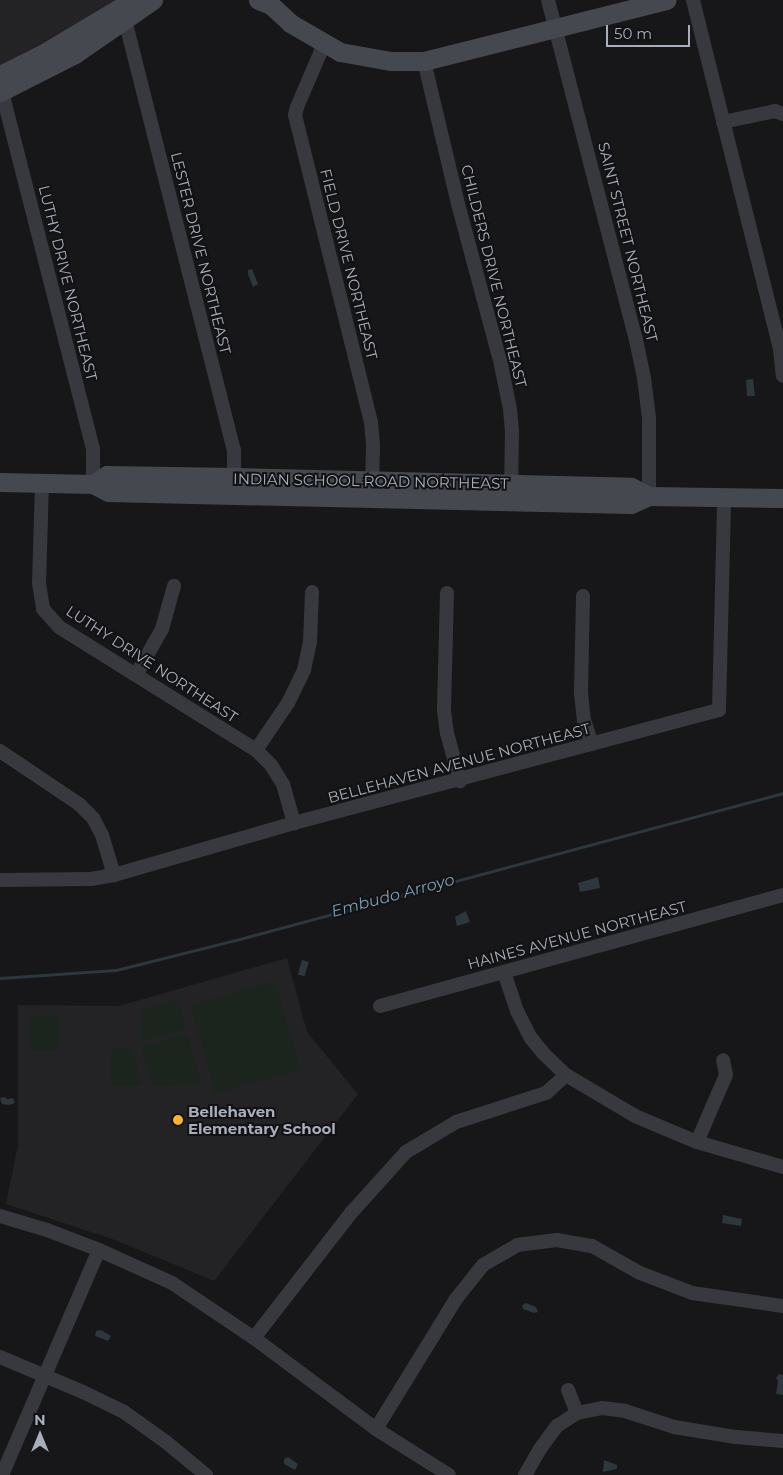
<!DOCTYPE html>
<html>
<head>
<meta charset="utf-8">
<style>
  body { margin:0 }
  #map { position:relative; width:783px; height:1475px; overflow:hidden; background:#171719; font-family:Montserrat,sans-serif }
  div>[style] { position:absolute }
  .built>* { inset:0; background:#232326 }
  .green>* { inset:0; background:#1c251d; transform-origin:0 0 }
  .water>* { inset:0; background:#2c373e; transform-origin:0 0 }
  .stream>* { height:3px; margin:-1.5px; padding:0 1.5px; transform-origin:1.5px; border-radius:1.5px; background:#2c373e }
  .street>* { height:14px; margin:-7px; padding:0 7px; transform-origin:7px; border-radius:7px; background:#38393e }
  .secondary>* { height:19px; margin:-9.5px; padding:0 9.5px; transform-origin:9.5px; border-radius:9.5px; background:#45484f }
  .dots>* { width:14px; height:14px; translate:-50% -50%; box-sizing:border-box; border:2px solid #121214; border-radius:50% }
  span { translate:-50% -50%; white-space:nowrap; text-align:center; line-height:1.15; -webkit-text-stroke:4px #121214; paint-order:stroke }
  .street-label { font-size:15px; color:#a8aeba }
  .poi-label { font-size:15px; color:#a8aeba; font-weight:700 }
  .left { translate:0 -50%; text-align:left }
  .water-label { font-size:16px; color:#7d9eb7; font-style:italic }
  .north { position:absolute; left:15px; top:1410px; width:50px; height:50px; -webkit-text-stroke:4px #121214; paint-order:stroke; rotate:0deg; font-size:14px; font-weight:700; line-height:20px; text-align:center; color:#a8aeba }
  .north::after { content:''; display:block; margin:auto; width:18px; height:22px; background:#a8aeba; clip-path:polygon(50% 0,100% 100%,50% 72%,0 100%) }
  .scale { position:absolute; left:606px; top:25px; width:84px; height:22px; box-sizing:border-box; border:2px solid #a8aeba; border-top:0; padding-left:6px; font-size:15px; line-height:18px; white-space:nowrap; color:#a8aeba; -webkit-text-stroke:4px #121214; paint-order:stroke }
</style>
</head>
<body>
<div id="map">
  <div class="built">
    <i style="clip-path:polygon(0 0,121px 0,0 66px)"></i>
    <i style="clip-path:polygon(287px 958px,307px 1032px,358px 1094px,214px 1281px,115px 1240px,6px 1204px,18px 1145px,18px 1005px,119px 1006px)"></i>
  </div>
  <div class="green">
    <i style="left:275px;top:981px;width:92px;height:88px;rotate:74deg"></i>
    <i style="clip-path:polygon(178px 999px,186px 1028px,141px 1041px,142px 1009px)"></i>
    <i style="left:29px;top:1015px;width:30px;height:35px"></i>
    <i style="clip-path:polygon(187px 1034px,202px 1085px,153px 1086px,141px 1047px)"></i>
    <i style="clip-path:polygon(111px 1049px,132px 1049px,143px 1086px,111px 1086px)"></i>
  </div>
  <div class="water">
    <i style="clip-path:polygon(252px 269px,258px 284px,253px 287px,248px 274px,248px 270px)"></i>
    <i style="clip-path:polygon(753px 379px,755px 396px,747px 396px,746px 380px)"></i>
    <i style="clip-path:polygon(598px 877px,600px 888px,580px 892px,578px 883px)"></i>
    <i style="clip-path:polygon(466px 911px,470px 922px,457px 926px,455px 917px)"></i>
    <i style="left:302px;top:960px;width:7px;height:15px;rotate:16deg"></i>
    <i style="clip-path:polygon(4px 1097px,8px 1099px,13px 1098px,15px 1103px,9px 1105px,2px 1104px,0 1098px)"></i>
    <i style="clip-path:polygon(723px 1215px,742px 1219px,741px 1226px,722px 1223px)"></i>
    <i style="clip-path:polygon(526px 1303px,536px 1307px,538px 1312px,534px 1313px,523px 1309px,522px 1305px)"></i>
    <i style="clip-path:polygon(101px 1330px,111px 1336px,108px 1341px,95px 1336px,96px 1331px)"></i>
    <i style="clip-path:polygon(779px 1374px,783px 1375px,783px 1395px,776px 1394px,778px 1381px,776px 1378px)"></i>
    <i style="clip-path:polygon(288px 1457px,298px 1464px,295px 1470px,284px 1464px,284px 1459px)"></i>
    <i style="clip-path:polygon(604px 1460px,617px 1465px,617px 1469px,603px 1472px)"></i>
  </div>
  <div class="stream">
    <i style="left:0;top:978px;width:116px;rotate:-3.9deg"></i>
    <i style="left:116px;top:970px;width:135px;rotate:-14.1deg"></i>
    <i style="left:247px;top:937px;width:555px;rotate:-15.04deg"></i>
  </div>
  <div class="street">
    <i style="left:548px;top:0;width:351px;rotate:75.5deg"></i>
    <i style="left:636px;top:340px;width:39px;rotate:78deg"></i>
    <i style="left:644px;top:378px;width:40px;rotate:82.9deg"></i>
    <i style="left:649px;top:418px;width:78px;rotate:90deg"></i>
    <i style="left:693px;top:0;width:360px;rotate:76deg"></i>
    <i style="left:780px;top:349px;width:27px;rotate:84deg"></i>
    <i style="left:125px;top:20px;width:444px;rotate:75.8deg"></i>
    <i style="left:234px;top:450px;width:36px;rotate:90deg"></i>
    <i style="left:324px;top:44px;width:69px;rotate:113.2deg"></i>
    <i style="left:297px;top:107px;width:8px;rotate:104deg"></i>
    <i style="left:295px;top:115px;width:316px;rotate:76.1deg"></i>
    <i style="left:371px;top:422px;width:24px;rotate:85deg"></i>
    <i style="left:373px;top:446px;width:42px;rotate:91.4deg"></i>
    <i style="left:424px;top:61px;width:147px;rotate:76.6deg"></i>
    <i style="left:458px;top:204px;width:167px;rotate:75deg"></i>
    <i style="left:501px;top:365px;width:45px;rotate:78.4deg"></i>
    <i style="left:510px;top:409px;width:21px;rotate:85deg"></i>
    <i style="left:512px;top:430px;width:62px;rotate:90.9deg"></i>
    <i style="left:2px;top:92px;width:368px;rotate:75.7deg"></i>
    <i style="left:93px;top:449px;width:35px;rotate:90deg"></i>
    <i style="left:723px;top:122px;width:53px;rotate:-11.9deg"></i>
    <i style="left:775px;top:111px;width:9px;rotate:21deg"></i>
    <i style="left:42px;top:483px;width:100px;rotate:91.7deg"></i>
    <i style="left:39px;top:583px;width:26px;rotate:81deg"></i>
    <i style="left:43px;top:609px;width:24px;rotate:48deg"></i>
    <i style="left:59px;top:627px;width:232px;rotate:32deg"></i>
    <i style="left:256px;top:750px;width:21px;rotate:45deg"></i>
    <i style="left:271px;top:765px;width:22px;rotate:58deg"></i>
    <i style="left:283px;top:784px;width:41px;rotate:74.2deg"></i>
    <i style="left:447px;top:593px;width:117px;rotate:91.5deg"></i>
    <i style="left:444px;top:710px;width:23px;rotate:83deg"></i>
    <i style="left:447px;top:733px;width:50px;rotate:74.8deg"></i>
    <i style="left:583px;top:596px;width:97px;rotate:91.2deg"></i>
    <i style="left:581px;top:693px;width:27px;rotate:84deg"></i>
    <i style="left:584px;top:720px;width:25px;rotate:72deg"></i>
    <i style="left:136px;top:675px;width:53px;rotate:-60.5deg"></i>
    <i style="left:162px;top:629px;width:45px;rotate:-74.4deg"></i>
    <i style="left:256px;top:750px;width:57px;rotate:-55.8deg"></i>
    <i style="left:288px;top:703px;width:37px;rotate:-64deg"></i>
    <i style="left:304px;top:670px;width:29px;rotate:-78deg"></i>
    <i style="left:310px;top:642px;width:50px;rotate:-87.7deg"></i>
    <i style="left:0;top:751px;width:95px;rotate:33.9deg"></i>
    <i style="left:79px;top:804px;width:20px;rotate:45deg"></i>
    <i style="left:93px;top:818px;width:19px;rotate:62deg"></i>
    <i style="left:102px;top:835px;width:42px;rotate:73.3deg"></i>
    <i style="left:0;top:880px;width:91px;rotate:-0.6deg"></i>
    <i style="left:91px;top:879px;width:23px;rotate:-10deg"></i>
    <i style="left:114px;top:875px;width:187px;rotate:-16.1deg"></i>
    <i style="left:294px;top:823px;width:440px;rotate:-14.9deg"></i>
    <i style="left:719px;top:710px;width:212px;rotate:-88.6deg"></i>
    <i style="left:504px;top:972px;width:41px;rotate:71.6deg"></i>
    <i style="left:517px;top:1011px;width:30px;rotate:63deg"></i>
    <i style="left:531px;top:1038px;width:19px;rotate:51deg"></i>
    <i style="left:543px;top:1053px;width:32px;rotate:44deg"></i>
    <i style="left:566px;top:1075px;width:80px;rotate:30.7deg"></i>
    <i style="left:635px;top:1116px;width:67px;rotate:22.8deg"></i>
    <i style="left:697px;top:1142px;width:90px;rotate:16.2deg"></i>
    <i style="left:380px;top:1006px;width:418px;rotate:-15.4deg"></i>
    <i style="left:697px;top:1142px;width:73px;rotate:-66.6deg"></i>
    <i style="left:726px;top:1075px;width:15px;rotate:-101deg"></i>
    <i style="left:0;top:1216px;width:49px;rotate:16.6deg"></i>
    <i style="left:47px;top:1230px;width:56px;rotate:21deg"></i>
    <i style="left:99px;top:1250px;width:80px;rotate:24.3deg"></i>
    <i style="left:172px;top:1283px;width:99px;rotate:33.9deg"></i>
    <i style="left:254px;top:1338px;width:152px;rotate:36.7deg"></i>
    <i style="left:376px;top:1429px;width:86px;rotate:32.2deg"></i>
    <i style="left:254px;top:1338px;width:158px;rotate:-52.2deg"></i>
    <i style="left:351px;top:1213px;width:82px;rotate:-48deg"></i>
    <i style="left:406px;top:1152px;width:58px;rotate:-31deg"></i>
    <i style="left:456px;top:1122px;width:95px;rotate:-17.9deg"></i>
    <i style="left:546px;top:1093px;width:27px;rotate:-42deg"></i>
    <i style="left:0;top:1357px;width:90px;rotate:22.9deg"></i>
    <i style="left:83px;top:1392px;width:46px;rotate:26deg"></i>
    <i style="left:124px;top:1412px;width:52px;rotate:35.5deg"></i>
    <i style="left:166px;top:1442px;width:52px;rotate:39.5deg"></i>
    <i style="left:568px;top:1390px;width:25px;rotate:69deg"></i>
    <i style="left:376px;top:1429px;width:153px;rotate:-58.4deg"></i>
    <i style="left:456px;top:1299px;width:43px;rotate:-51.5deg"></i>
    <i style="left:483px;top:1265px;width:39px;rotate:-30deg"></i>
    <i style="left:517px;top:1245px;width:40px;rotate:-7.1deg"></i>
    <i style="left:557px;top:1240px;width:36px;rotate:10deg"></i>
    <i style="left:592px;top:1246px;width:55px;rotate:29.4deg"></i>
    <i style="left:640px;top:1273px;width:56px;rotate:21deg"></i>
    <i style="left:692px;top:1293px;width:92px;rotate:8.1deg"></i>
    <i style="left:2px;top:1475px;width:245px;rotate:-66.7deg"></i>
    <i style="left:525px;top:1475px;width:30px;rotate:-60deg"></i>
    <i style="left:540px;top:1449px;width:29px;rotate:-54deg"></i>
    <i style="left:557px;top:1426px;width:24px;rotate:-33deg"></i>
    <i style="left:577px;top:1413px;width:25px;rotate:-11deg"></i>
    <i style="left:602px;top:1408px;width:23px;rotate:7deg"></i>
    <i style="left:625px;top:1411px;width:52px;rotate:18.1deg"></i>
    <i style="left:674px;top:1427px;width:63px;rotate:9.2deg"></i>
    <i style="left:736px;top:1437px;width:47px;rotate:4.9deg"></i>
  </div>
  <div class="secondary">
    <i style="left:258px;top:0;width:14px;rotate:21deg"></i>
    <i style="left:271px;top:5px;width:26px;rotate:43deg"></i>
    <i style="left:290px;top:23px;width:58px;rotate:30.1deg"></i>
    <i style="left:340px;top:52px;width:52px;rotate:10deg"></i>
    <i style="left:391px;top:61px;width:33px"></i>
    <i style="left:424px;top:61px;width:250px;rotate:-14.1deg"></i>
    <i style="left:0;top:75px;width:49px;rotate:-26.6deg"></i>
    <i style="left:44px;top:53px;width:104px;rotate:-30.8deg"></i>
    <i style="left:0;top:92px;width:84px;rotate:-26.9deg"></i>
    <i style="left:75px;top:54px;width:95px;rotate:-34.7deg"></i>
    <i style="left:0;top:482px;width:93px;rotate:1.2deg"></i>
    <i style="left:93px;top:484px;width:17px;rotate:28deg"></i>
    <i style="left:108px;top:492px;width:523px;rotate:1.31deg"></i>
    <i style="left:631px;top:504px;width:20px;rotate:-24deg"></i>
    <i style="left:649px;top:496px;width:134px;rotate:0.9deg"></i>
    <i style="left:93px;top:484px;width:17px;rotate:-33deg"></i>
    <i style="left:107px;top:475px;width:128px;rotate:0.9deg"></i>
    <i style="left:235px;top:477px;width:396px;rotate:1.4deg"></i>
    <i style="left:631px;top:487px;width:20px;rotate:27deg"></i>
  </div>
  <div class="dots">
    <i style="left:178px;top:1120px;background:#feb12a"></i>
  </div>
  <div class="street-label">
    <span style="left:628px;top:242px;rotate:76deg">SAINT STREET NORTHEAST</span>
    <span style="left:201px;top:253px;rotate:76deg">LESTER DRIVE NORTHEAST</span>
    <span style="left:349px;top:264px;rotate:76deg">FIELD DRIVE NORTHEAST</span>
    <span style="left:494px;top:276px;rotate:76deg">CHILDERS DRIVE NORTHEAST</span>
    <span style="left:68px;top:283px;rotate:76deg">LUTHY DRIVE NORTHEAST</span>
    <span style="left:371px;top:481px;rotate:1deg">INDIAN SCHOOL ROAD NORTHEAST</span>
    <span style="left:152px;top:664px;rotate:33deg">LUTHY DRIVE NORTHEAST</span>
    <span style="left:459px;top:763px;rotate:-15deg">BELLEHAVEN AVENUE NORTHEAST</span>
    <span style="left:577px;top:935px;rotate:-15deg">HAINES AVENUE NORTHEAST</span>
  </div>
  <div class="poi-label">
    <span class="left" style="left:188px;top:1120px">Bellehaven<br>Elementary School</span>
  </div>
  <div class="water-label">
    <span style="left:393px;top:896px;rotate:-15deg">Embudo Arroyo</span>
  </div>
  <div class="north">N</div>
  <div class="scale">50 m</div>
</div>
</body>
</html>
